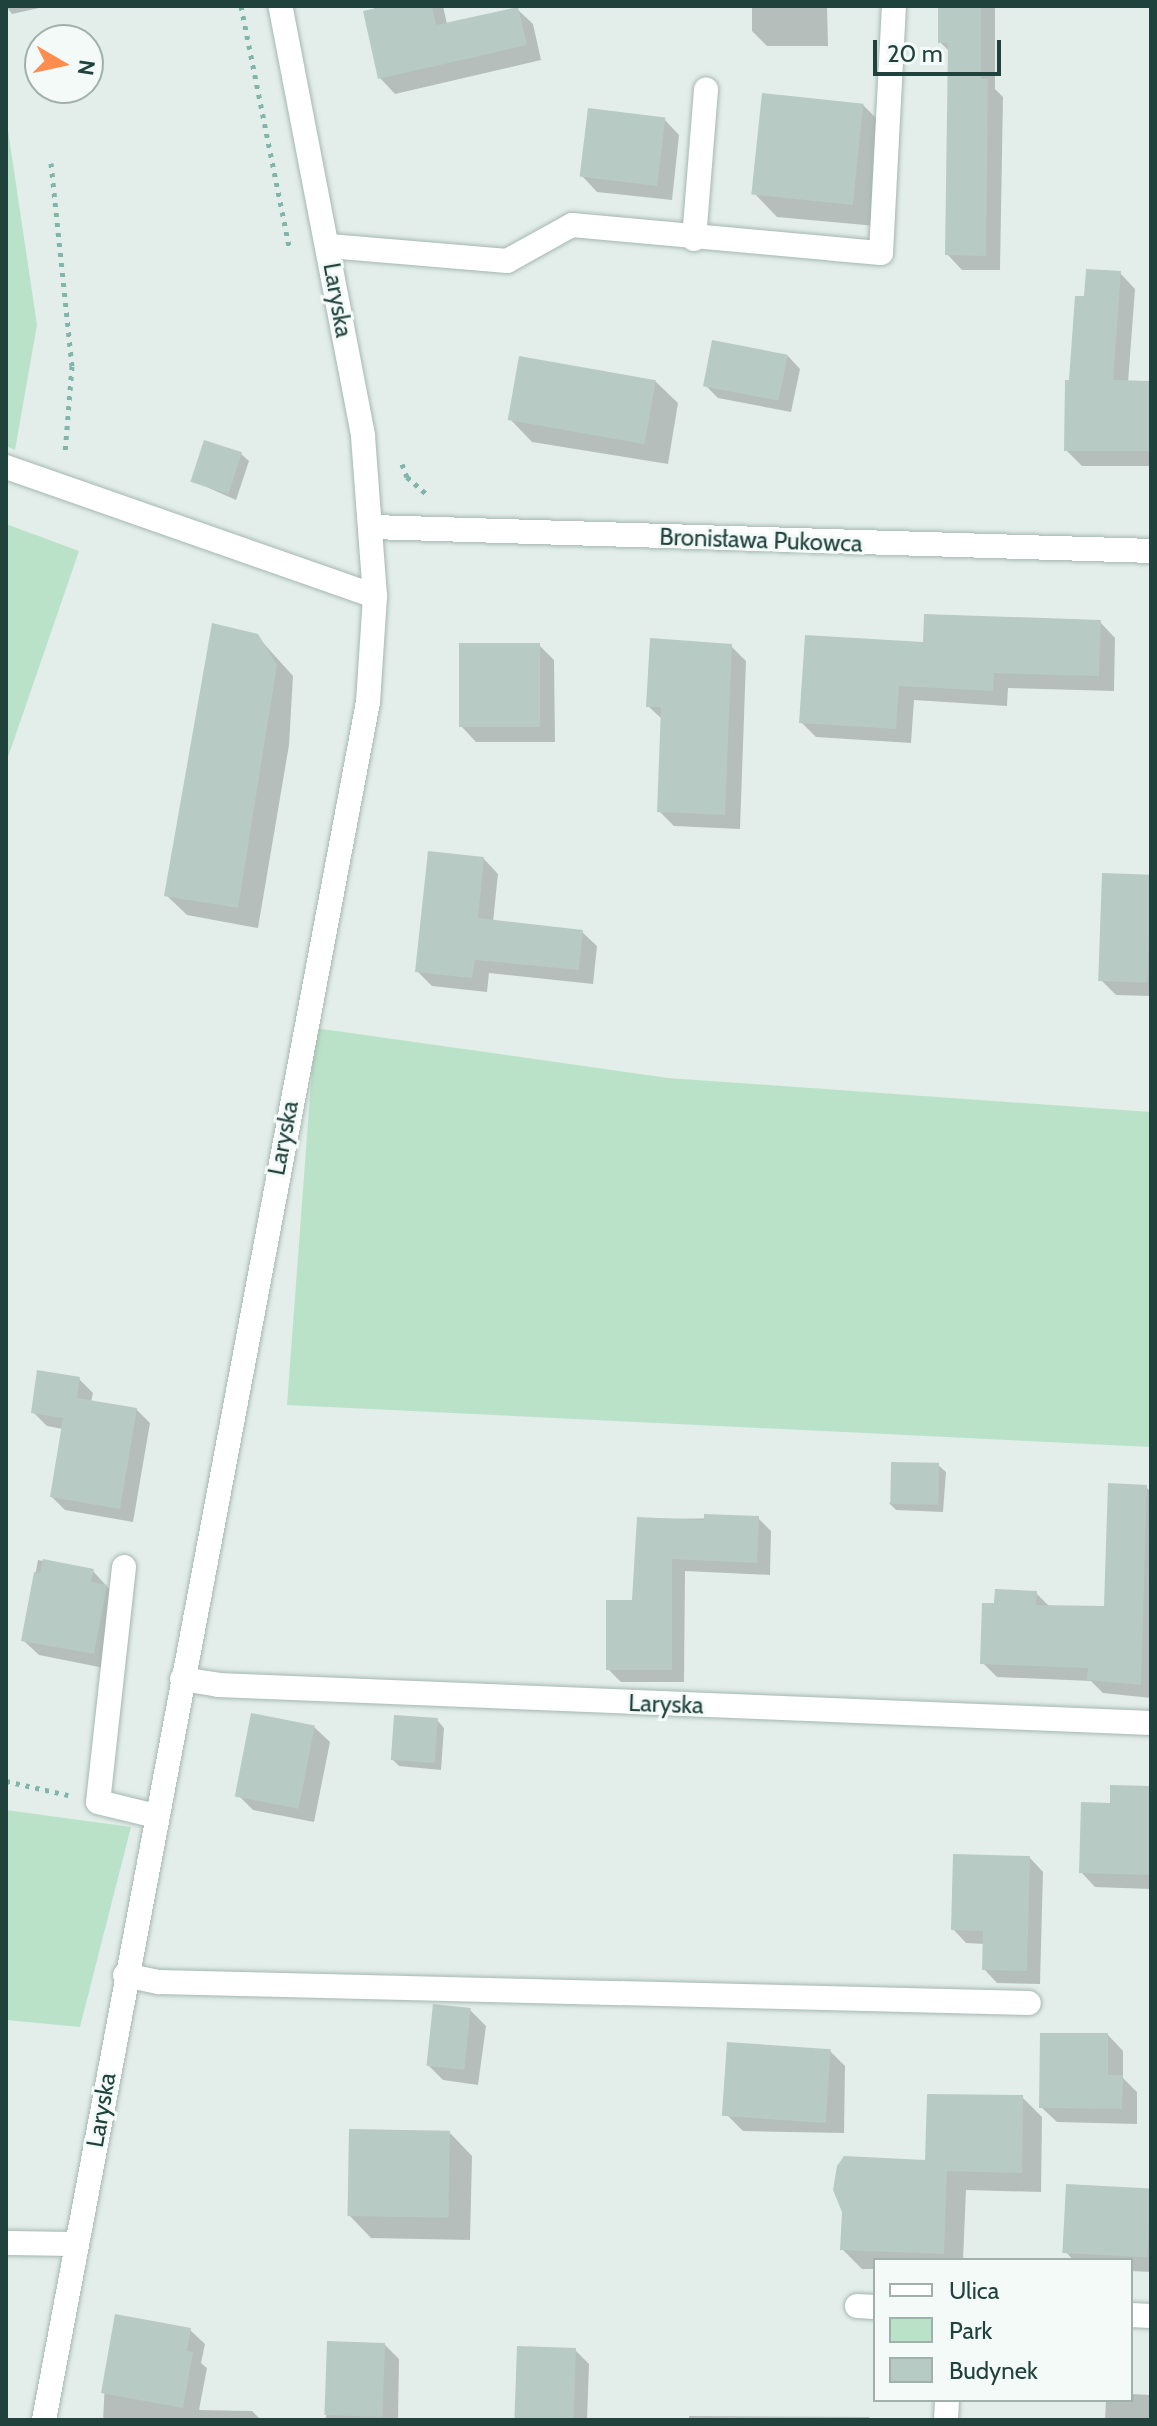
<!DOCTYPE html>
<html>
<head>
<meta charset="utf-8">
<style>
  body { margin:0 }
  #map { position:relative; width:1157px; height:2426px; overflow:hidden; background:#e3eeea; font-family:Cabin,sans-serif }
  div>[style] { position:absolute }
  .green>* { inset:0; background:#bae2c9 }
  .shadow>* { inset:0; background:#0003 }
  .building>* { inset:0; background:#b8cac4; transform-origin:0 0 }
  .path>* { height:5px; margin-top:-2.5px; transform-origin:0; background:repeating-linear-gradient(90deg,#80b5aa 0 4px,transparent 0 10px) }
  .roads { filter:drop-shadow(0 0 2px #a5b7b2) drop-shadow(0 0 2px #a5b7b2) }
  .lane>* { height:24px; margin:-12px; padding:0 12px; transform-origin:12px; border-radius:12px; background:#fff }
  .street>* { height:24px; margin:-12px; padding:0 12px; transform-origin:12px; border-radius:12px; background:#fff }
  .secondary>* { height:24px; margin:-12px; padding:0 12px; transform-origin:12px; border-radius:12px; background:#fff }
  span { translate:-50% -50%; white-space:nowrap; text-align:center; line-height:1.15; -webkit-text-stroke:6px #f4faf8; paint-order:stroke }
  .street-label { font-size:24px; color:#20423c }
  .frame { position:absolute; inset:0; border:8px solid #20423c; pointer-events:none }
  .legend { position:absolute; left:873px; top:2258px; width:260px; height:144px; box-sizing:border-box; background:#f4faf8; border:2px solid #9fb0ad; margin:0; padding:10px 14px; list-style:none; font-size:24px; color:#20423c }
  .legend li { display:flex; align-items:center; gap:16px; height:40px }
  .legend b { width:40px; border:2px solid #9fb0ad }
  .north { position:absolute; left:24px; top:24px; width:80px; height:80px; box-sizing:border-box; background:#f4faf8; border:2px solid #9fb0ad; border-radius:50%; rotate:99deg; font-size:22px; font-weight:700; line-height:32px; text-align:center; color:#20423c }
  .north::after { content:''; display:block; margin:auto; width:28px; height:36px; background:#ff8d50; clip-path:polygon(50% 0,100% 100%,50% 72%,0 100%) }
  .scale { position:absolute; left:873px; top:40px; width:128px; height:36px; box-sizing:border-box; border:4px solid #20423c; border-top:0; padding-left:10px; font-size:24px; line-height:28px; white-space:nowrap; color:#20423c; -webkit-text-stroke:6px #f4faf8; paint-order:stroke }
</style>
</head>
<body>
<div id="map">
  <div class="green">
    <i style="clip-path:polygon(6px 117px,37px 325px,15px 450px,6px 446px)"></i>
    <i style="clip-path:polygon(6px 524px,79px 551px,6px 763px)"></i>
    <i style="clip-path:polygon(315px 1028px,668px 1078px,1151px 1112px,1151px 1447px,287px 1405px)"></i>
    <i style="clip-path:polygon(6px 1810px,131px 1827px,80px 2027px,6px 2020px)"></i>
  </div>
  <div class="shadow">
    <i style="clip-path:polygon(6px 6px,48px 6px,12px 14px)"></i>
    <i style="clip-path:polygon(374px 6px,443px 6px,447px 24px,517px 9px,533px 24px,541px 60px,395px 94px,380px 78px)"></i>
    <i style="clip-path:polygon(752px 6px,827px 6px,828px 46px,767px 46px,752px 31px)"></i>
    <i style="clip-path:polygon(940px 6px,995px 6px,995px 89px,1003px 97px,1000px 270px,962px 270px,947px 254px,950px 52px,940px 42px)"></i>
    <i style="clip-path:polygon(863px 105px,885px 127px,876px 226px,777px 217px,755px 194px)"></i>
    <i style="clip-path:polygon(664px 119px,679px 135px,672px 200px,597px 192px,582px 176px)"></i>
    <i style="clip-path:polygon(1120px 273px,1135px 289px,1128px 383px,1151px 383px,1151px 466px,1082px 466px,1066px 450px,1086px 298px)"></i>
    <i style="clip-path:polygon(788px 356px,800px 369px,791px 412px,718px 398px,705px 385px)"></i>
    <i style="clip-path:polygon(655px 381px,678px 403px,668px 464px,532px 442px,510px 419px)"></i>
    <i style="clip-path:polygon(241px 454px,249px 461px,236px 500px,193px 481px)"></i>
    <i style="clip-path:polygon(1100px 622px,1115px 638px,1114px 691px,1008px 688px,1007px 706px,914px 700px,911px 743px,816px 737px,801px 722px,925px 644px)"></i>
    <i style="clip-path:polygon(257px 636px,293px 676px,289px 745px,258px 928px,187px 915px,166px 895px)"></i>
    <i style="clip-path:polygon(539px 645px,554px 660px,555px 742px,476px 742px,461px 726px)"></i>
    <i style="clip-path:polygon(731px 646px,746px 661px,740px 829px,674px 826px,659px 811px,662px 719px,648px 706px)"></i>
    <i style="clip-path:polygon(484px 859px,498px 874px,493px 922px,582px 932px,597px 946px,593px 984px,489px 973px,487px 992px,432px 986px,417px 971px)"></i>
    <i style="clip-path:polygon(1151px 877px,1151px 996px,1116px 995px,1101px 980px)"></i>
    <i style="clip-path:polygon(79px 1379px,93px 1393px,91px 1402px,136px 1409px,150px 1423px,133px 1522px,65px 1510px,52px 1497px,63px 1429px,47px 1426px,33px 1412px)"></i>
    <i style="clip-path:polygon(938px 1465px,946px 1472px,943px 1512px,896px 1510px,889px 1503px)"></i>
    <i style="clip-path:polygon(1146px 1487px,1151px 1492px,1151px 1698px,1103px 1693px,1091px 1681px,997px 1677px,983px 1663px,996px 1605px,1036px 1593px,1050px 1607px,1106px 1608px)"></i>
    <i style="clip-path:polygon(758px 1518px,771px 1531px,770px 1575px,685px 1571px,684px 1682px,621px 1682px,608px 1669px,634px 1602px,639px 1519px)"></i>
    <i style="clip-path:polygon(38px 1560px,93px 1571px,121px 1602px,109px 1669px,39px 1655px,23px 1640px)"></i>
    <i style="clip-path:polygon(437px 1720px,444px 1728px,441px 1770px,399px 1766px,392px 1759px)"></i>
    <i style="clip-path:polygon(314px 1727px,330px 1742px,314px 1822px,253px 1810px,238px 1795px)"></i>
    <i style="clip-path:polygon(1151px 1788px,1151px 1889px,1095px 1887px,1081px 1872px,1112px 1805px)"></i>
    <i style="clip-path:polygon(1030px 1858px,1043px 1872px,1040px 1984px,997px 1983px,984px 1969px,985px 1944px,966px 1943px,953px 1929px)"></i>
    <i style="clip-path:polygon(470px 2010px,486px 2026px,478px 2085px,443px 2080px,427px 2064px)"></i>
    <i style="clip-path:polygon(1108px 2035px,1123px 2051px,1123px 2078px,1137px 2092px,1137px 2124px,1057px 2122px,1041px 2107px)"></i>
    <i style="clip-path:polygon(729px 2044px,830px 2051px,845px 2066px,844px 2133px,743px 2131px,727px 2115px)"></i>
    <i style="clip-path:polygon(1022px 2097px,1042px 2117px,1041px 2192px,966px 2190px,963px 2260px,875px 2260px,875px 2269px,862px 2269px,842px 2249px,927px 2162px)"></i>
    <i style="clip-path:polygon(450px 2133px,472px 2156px,470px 2240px,371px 2238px,349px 2215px)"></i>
    <i style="clip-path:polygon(1151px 2190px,1151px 2272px,1131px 2271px,1131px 2260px,1073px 2260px,1066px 2252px)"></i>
    <i style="clip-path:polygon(190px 2330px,205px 2344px,201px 2363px,207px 2368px,199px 2410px,252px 2411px,261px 2420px,103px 2420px,105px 2382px)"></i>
    <i style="clip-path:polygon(329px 2343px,385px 2345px,399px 2359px,398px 2420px,326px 2420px)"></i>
    <i style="clip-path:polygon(575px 2350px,589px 2364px,587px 2420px,517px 2420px)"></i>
    <i style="clip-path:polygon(1131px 2394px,1151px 2395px,1151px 2420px,1105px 2420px,1106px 2400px,1131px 2400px)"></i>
    <i style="clip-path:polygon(689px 2416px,869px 2417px,871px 2420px,689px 2420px)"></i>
  </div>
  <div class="building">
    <i style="clip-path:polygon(386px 6px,432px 6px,436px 25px,518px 7px,527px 45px,378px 79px,363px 11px)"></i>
    <i style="clip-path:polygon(938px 6px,981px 6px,981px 79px,988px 79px,986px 256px,945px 255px,948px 43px,938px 43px)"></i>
    <i style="left:762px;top:93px;width:102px;height:102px;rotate:6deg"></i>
    <i style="left:588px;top:108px;width:78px;height:69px;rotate:7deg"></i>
    <i style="clip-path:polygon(1086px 269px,1121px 271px,1113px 380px,1151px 381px,1151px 451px,1064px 451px,1065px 380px,1069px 380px,1075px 296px,1084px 296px)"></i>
    <i style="left:712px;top:340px;width:77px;height:47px;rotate:11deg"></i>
    <i style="left:519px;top:356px;width:139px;height:65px;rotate:10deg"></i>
    <i style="left:204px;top:440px;width:40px;height:44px;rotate:18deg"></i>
    <i style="clip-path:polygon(924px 614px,1101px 620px,1099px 676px,994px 673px,993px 691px,899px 686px,896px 729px,799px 723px,805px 635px,923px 642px)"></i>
    <i style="clip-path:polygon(212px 623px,258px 634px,277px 665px,238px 908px,164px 896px)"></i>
    <i style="clip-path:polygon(650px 638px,732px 644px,725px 815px,657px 812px,661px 707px,646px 707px)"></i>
    <i style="left:459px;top:643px;width:81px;height:84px"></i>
    <i style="clip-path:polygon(428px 851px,484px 857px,478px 918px,583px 930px,579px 970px,475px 960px,472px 978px,415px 972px)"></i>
    <i style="left:1102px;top:873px;width:49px;height:108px;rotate:2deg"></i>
    <i style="clip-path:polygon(37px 1370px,80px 1377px,77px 1398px,137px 1408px,120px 1509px,50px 1497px,63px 1418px,31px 1413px)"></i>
    <i style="left:891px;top:1462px;width:48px;height:42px;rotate:1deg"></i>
    <i style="clip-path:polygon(1108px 1483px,1147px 1485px,1141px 1685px,1087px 1680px,1088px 1668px,980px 1664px,982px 1603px,994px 1603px,995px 1589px,1037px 1591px,1036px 1605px,1104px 1606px)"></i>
    <i style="clip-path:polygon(704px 1514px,759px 1516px,757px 1563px,672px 1559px,672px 1670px,606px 1670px,606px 1600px,632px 1600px,637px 1517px,704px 1520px)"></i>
    <i style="clip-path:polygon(43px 1559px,94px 1569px,91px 1582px,107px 1585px,94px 1654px,21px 1641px,34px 1572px,40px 1573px)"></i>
    <i style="left:251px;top:1713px;width:65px;height:85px;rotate:11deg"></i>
    <i style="left:394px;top:1715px;width:44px;height:45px;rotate:4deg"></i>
    <i style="clip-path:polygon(1110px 1785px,1151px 1786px,1151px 1875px,1079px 1873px,1081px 1802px,1110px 1803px)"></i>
    <i style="clip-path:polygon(953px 1854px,1030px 1856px,1027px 1971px,982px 1970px,983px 1931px,951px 1930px)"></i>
    <i style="left:433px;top:2004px;width:38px;height:62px;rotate:6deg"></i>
    <i style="clip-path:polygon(1040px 2033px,1108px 2033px,1108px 2075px,1123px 2075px,1122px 2109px,1039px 2108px)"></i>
    <i style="left:727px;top:2042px;width:104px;height:74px;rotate:4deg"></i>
    <i style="clip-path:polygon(927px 2094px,1023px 2095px,1022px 2173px,947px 2171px,944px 2254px,840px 2250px,842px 2212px,833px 2190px,837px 2166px,844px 2156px,925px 2160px)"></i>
    <i style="left:349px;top:2129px;width:101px;height:87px;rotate:1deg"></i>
    <i style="left:1066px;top:2184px;width:85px;height:69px;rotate:3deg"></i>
    <i style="clip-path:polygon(115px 2314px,191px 2328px,187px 2351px,193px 2352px,183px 2408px,101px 2393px)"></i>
    <i style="left:327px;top:2341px;width:58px;height:74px;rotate:2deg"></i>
    <i style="left:517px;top:2346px;width:59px;height:74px;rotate:2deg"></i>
  </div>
  <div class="path">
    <i style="left:241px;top:6px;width:246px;rotate:78.7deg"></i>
    <i style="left:51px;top:163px;width:204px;rotate:84.1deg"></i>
    <i style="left:72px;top:366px;width:87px;rotate:94.6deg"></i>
    <i style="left:402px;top:464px;width:14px;rotate:69deg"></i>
    <i style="left:407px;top:477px;width:28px;rotate:41deg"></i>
    <i style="left:6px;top:1781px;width:64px;rotate:12.7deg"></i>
  </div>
  <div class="roads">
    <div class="lane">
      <i style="left:694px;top:239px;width:150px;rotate:-85.4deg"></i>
      <i style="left:329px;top:246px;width:179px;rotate:4.8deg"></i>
      <i style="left:507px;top:261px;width:74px;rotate:-29deg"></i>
      <i style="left:572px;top:225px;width:310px;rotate:5.2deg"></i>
      <i style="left:881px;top:253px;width:247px;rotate:-87deg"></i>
      <i style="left:6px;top:467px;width:391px;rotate:19.3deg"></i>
      <i style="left:124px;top:1567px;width:236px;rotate:96.3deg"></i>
      <i style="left:98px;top:1802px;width:60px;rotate:13.6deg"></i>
    </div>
    <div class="street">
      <i style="left:182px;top:1679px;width:36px;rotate:9deg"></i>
      <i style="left:218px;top:1685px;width:934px;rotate:2.33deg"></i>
      <i style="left:125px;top:1975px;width:35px;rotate:12deg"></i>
      <i style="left:159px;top:1982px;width:870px;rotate:1.38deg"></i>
      <i style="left:6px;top:2243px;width:71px;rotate:0.8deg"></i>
      <i style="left:857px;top:2306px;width:18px;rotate:3deg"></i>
      <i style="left:1131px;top:2315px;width:20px;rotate:3deg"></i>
      <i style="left:946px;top:2420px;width:20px;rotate:-87deg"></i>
    </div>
    <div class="secondary">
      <i style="left:372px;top:527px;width:779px;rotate:1.76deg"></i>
      <i style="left:44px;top:2420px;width:1748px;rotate:-79.32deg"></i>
      <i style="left:368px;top:702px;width:106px;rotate:-86.2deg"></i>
      <i style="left:375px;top:596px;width:161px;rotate:-94.3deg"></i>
      <i style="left:363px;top:435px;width:437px;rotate:-100.9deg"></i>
    </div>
  </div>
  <div class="street-label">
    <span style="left:338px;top:300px;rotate:80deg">Laryska</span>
    <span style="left:761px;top:540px;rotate:2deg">Bronisława Pukowca</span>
    <span style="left:283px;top:1138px;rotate:-79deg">Laryska</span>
    <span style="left:666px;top:1704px;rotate:2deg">Laryska</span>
    <span style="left:101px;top:2110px;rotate:-80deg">Laryska</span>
  </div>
  <div class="frame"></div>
  <ul class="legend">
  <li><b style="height:10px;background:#fff"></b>Ulica</li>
  <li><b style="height:22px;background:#bae2c9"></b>Park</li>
  <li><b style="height:22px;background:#b8cac4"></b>Budynek</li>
  </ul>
  <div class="north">N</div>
  <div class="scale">20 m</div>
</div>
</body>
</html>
